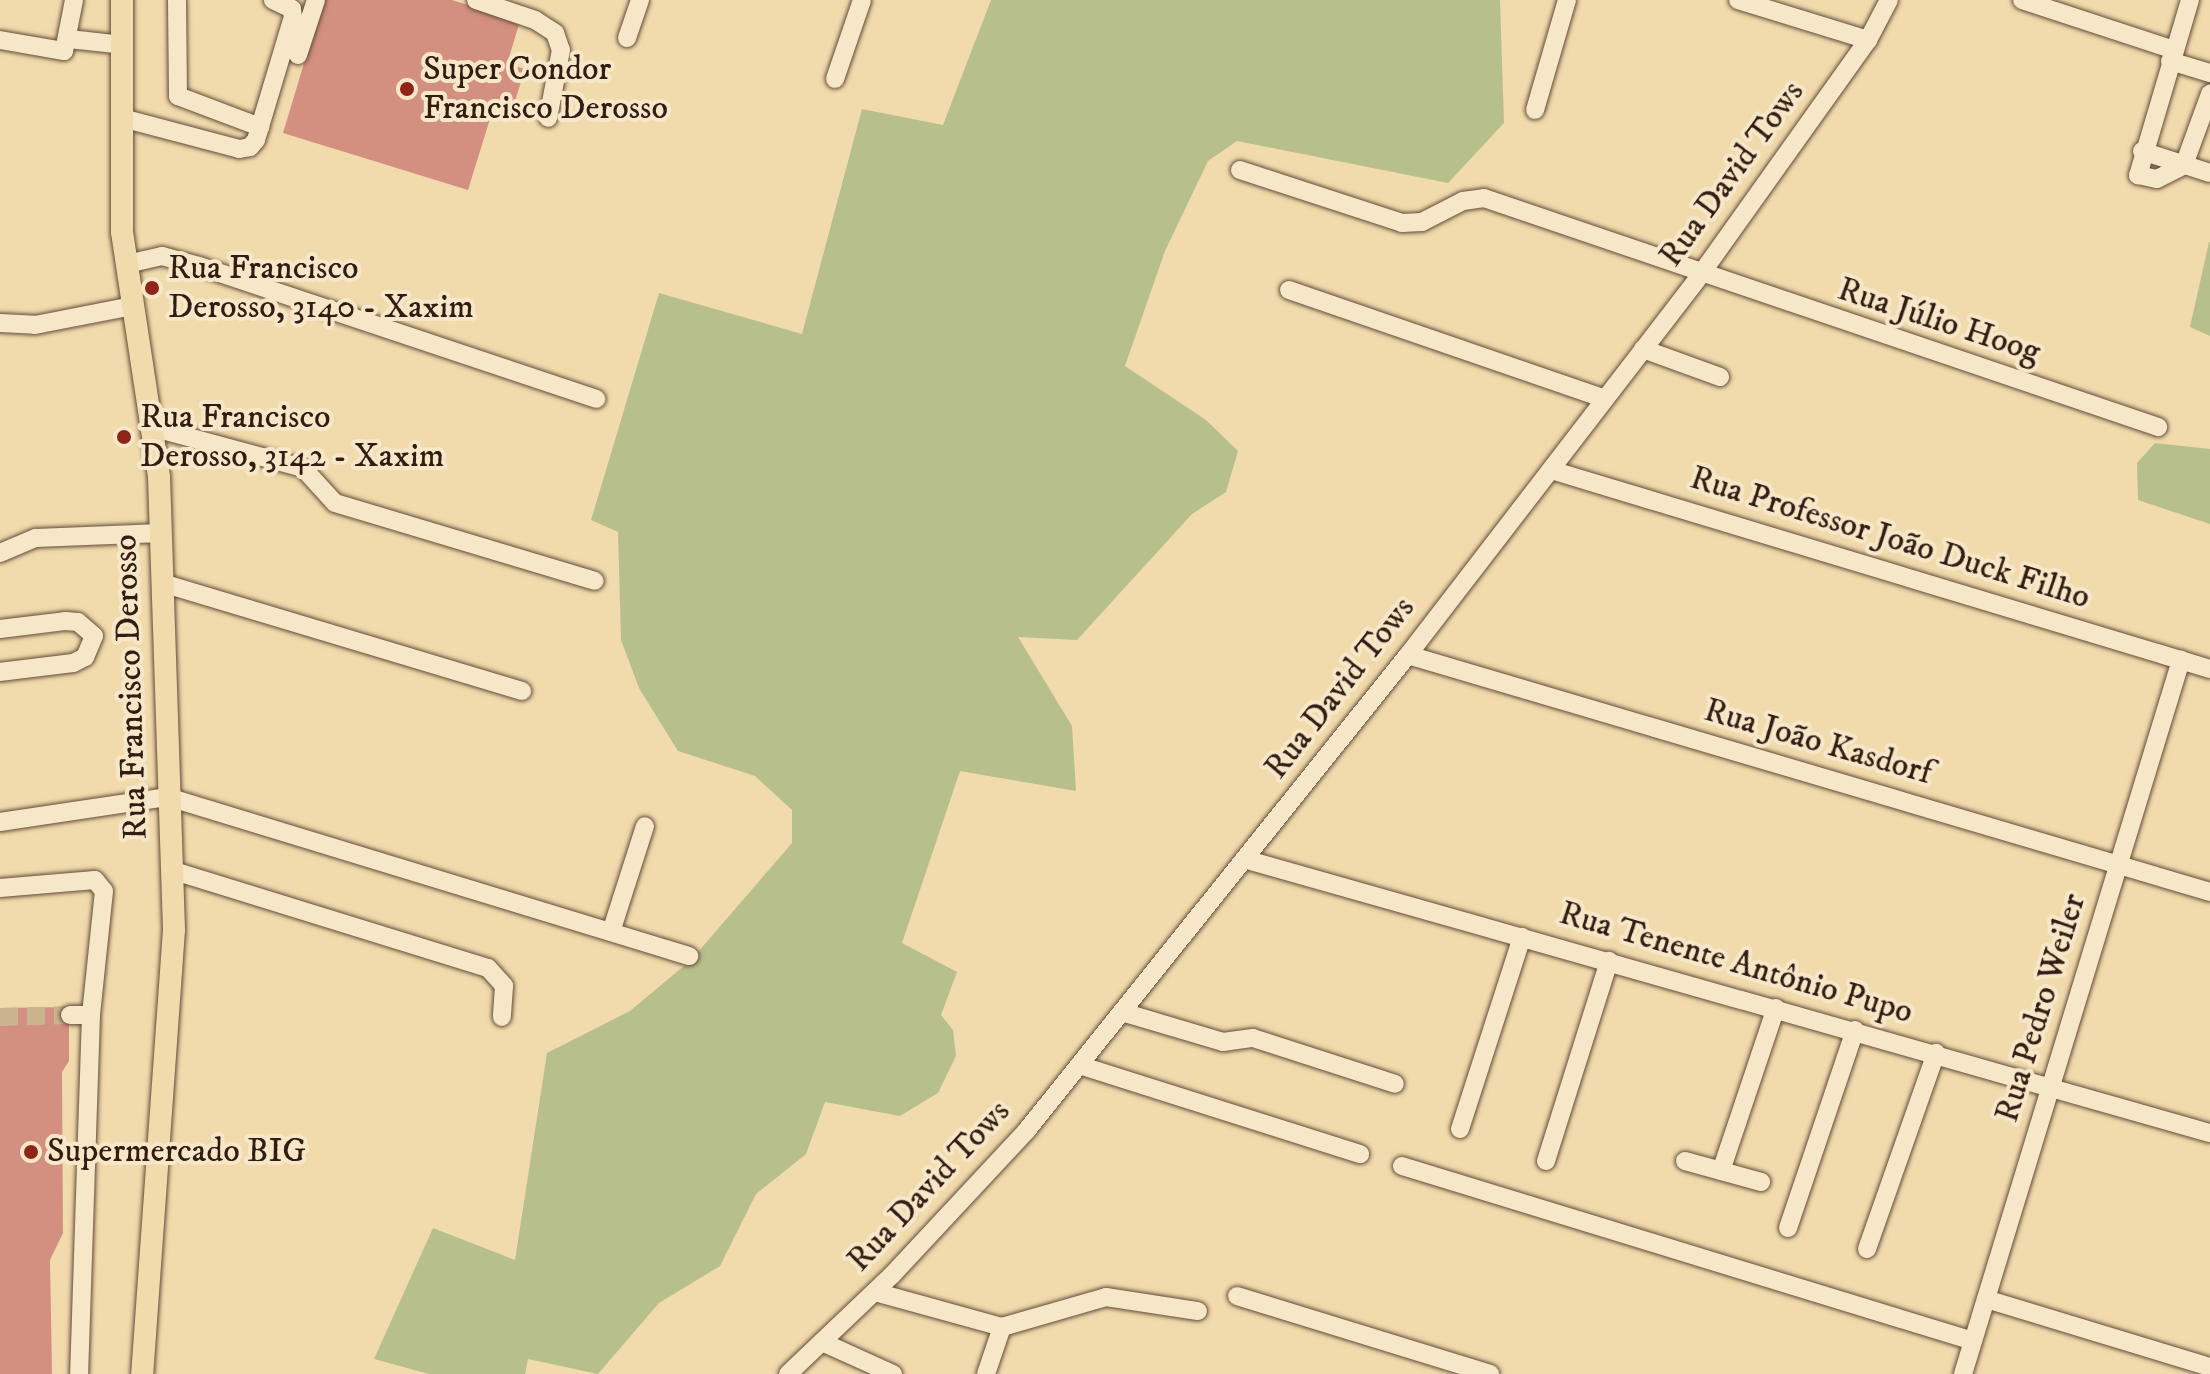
<!DOCTYPE html>
<html>
<head>
<meta charset="utf-8">
<style>
  body { margin:0 }
  #map { position:relative; width:2210px; height:1374px; overflow:hidden; background:#f1daac; font-family:"IM FELL DW Pica",serif }
  div>[style] { position:absolute }
  .green>* { inset:0; background:#b7c08c }
  .building>* { inset:0; background:#d39080 }
  .minor-tunnel>* { height:18px; margin-top:-9px; transform-origin:0; background:repeating-linear-gradient(90deg,#cbb48d 0 18px,transparent 0 27px) }
  .roads { filter:drop-shadow(0 0 2px #624c38) drop-shadow(0 0 2px #624c38) }
  .minor>* { height:18px; margin:-9px; padding:0 9px; transform-origin:9px; border-radius:9px; background:#f6e7c9 }
  .major>* { height:22px; margin:-11px; padding:0 11px; transform-origin:11px; border-radius:11px; background:#f1daac }
  .dots>* { width:22px; height:22px; translate:-50% -50%; box-sizing:border-box; border:4px solid #f6e7c9; border-radius:50% }
  span { translate:-50% -50%; white-space:nowrap; text-align:center; line-height:1.15; -webkit-text-stroke:8px #f6e7c9; paint-order:stroke }
  .poi-label { font-size:34px; color:#331c12 }
  .left { translate:0 -50%; text-align:left }
  .street-label { font-size:34px; color:#331c12 }
</style>
</head>
<body>
<div id="map">
  <div class="green">
    <i style="clip-path:polygon(991px 0,1500px 0,1504px 123px,1448px 183px,1237px 141px,1208px 161px,1165px 251px,1125px 366px,1206px 420px,1238px 451px,1226px 492px,1192px 514px,1077px 640px,1018px 637px,1072px 726px,1076px 791px,960px 771px,902px 943px,957px 972px,941px 1015px,953px 1030px,956px 1056px,938px 1093px,900px 1116px,825px 1102px,806px 1154px,756px 1194px,720px 1266px,659px 1303px,598px 1374px,528px 1359px,525px 1374px,429px 1374px,374px 1359px,433px 1228px,515px 1260px,547px 1053px,630px 1011px,691px 960px,792px 843px,792px 810px,755px 776px,678px 751px,639px 688px,621px 640px,618px 532px,591px 520px,659px 293px,802px 334px,862px 109px,943px 125px)"></i>
    <i style="clip-path:polygon(2209px 242px,2210px 242px,2210px 336px,2190px 327px)"></i>
    <i style="clip-path:polygon(2155px 443px,2210px 449px,2210px 524px,2138px 500px,2137px 463px)"></i>
  </div>
  <div class="building">
    <i style="clip-path:polygon(323px 0,452px 0,520px 21px,507px 64px,525px 69px,511px 114px,493px 109px,468px 190px,283px 133px)"></i>
    <i style="clip-path:polygon(69px 1007px,69px 1061px,62px 1072px,63px 1233px,50px 1260px,52px 1374px,0 1374px,0 1008px)"></i>
  </div>
  <div class="minor-tunnel">
    <i style="left:0;top:1017px;width:70px;rotate:-1.6deg"></i>
  </div>
  <div class="roads">
    <div class="minor">
      <i style="left:177px;top:0;width:96px;rotate:89.4deg"></i>
      <i style="left:178px;top:96px;width:88px;rotate:20.7deg"></i>
      <i style="left:476px;top:0;width:62px;rotate:18.7deg"></i>
      <i style="left:535px;top:20px;width:24px;rotate:33deg"></i>
      <i style="left:555px;top:33px;width:18px;rotate:71deg"></i>
      <i style="left:561px;top:50px;width:69px;rotate:100.8deg"></i>
      <i style="left:1738px;top:0;width:136px;rotate:17.1deg"></i>
      <i style="left:2022px;top:0;width:160px;rotate:18.2deg"></i>
      <i style="left:2190px;top:0;width:183px;rotate:106.5deg"></i>
      <i style="left:2138px;top:175px;width:19px;rotate:12deg"></i>
      <i style="left:2157px;top:179px;width:30px;rotate:-27deg"></i>
      <i style="left:2184px;top:165px;width:76px;rotate:-69.9deg"></i>
      <i style="left:627px;top:38px;width:40px;rotate:-71.1deg"></i>
      <i style="left:69px;top:39px;width:54px;rotate:6.3deg"></i>
      <i style="left:0;top:40px;width:65px;rotate:9.8deg"></i>
      <i style="left:64px;top:51px;width:52px;rotate:-78.9deg"></i>
      <i style="left:298px;top:55px;width:58px;rotate:-71.9deg"></i>
      <i style="left:2170px;top:61px;width:42px;rotate:16.7deg"></i>
      <i style="left:835px;top:79px;width:83px;rotate:-71.1deg"></i>
      <i style="left:1535px;top:110px;width:115px;rotate:-73.8deg"></i>
      <i style="left:122px;top:118px;width:121px;rotate:14.8deg"></i>
      <i style="left:239px;top:149px;width:11px;rotate:-10deg"></i>
      <i style="left:250px;top:147px;width:9px;rotate:-49deg"></i>
      <i style="left:256px;top:140px;width:128px;rotate:-73.3deg"></i>
      <i style="left:293px;top:17px;width:8px;rotate:-97deg"></i>
      <i style="left:292px;top:9px;width:21px;rotate:-155deg"></i>
      <i style="left:2142px;top:151px;width:71px;rotate:17.9deg"></i>
      <i style="left:1240px;top:170px;width:170px;rotate:18.1deg"></i>
      <i style="left:1402px;top:223px;width:20px;rotate:-3deg"></i>
      <i style="left:1422px;top:222px;width:46px;rotate:-27.1deg"></i>
      <i style="left:1463px;top:201px;width:21px;rotate:-8deg"></i>
      <i style="left:1484px;top:198px;width:712px;rotate:18.77deg"></i>
      <i style="left:127px;top:264px;width:36px;rotate:-13deg"></i>
      <i style="left:162px;top:256px;width:38px;rotate:15deg"></i>
      <i style="left:199px;top:266px;width:419px;rotate:18.5deg"></i>
      <i style="left:1289px;top:290px;width:334px;rotate:19deg"></i>
      <i style="left:0;top:323px;width:35px;rotate:3deg"></i>
      <i style="left:35px;top:325px;width:100px;rotate:-11deg"></i>
      <i style="left:1643px;top:349px;width:82px;rotate:20deg"></i>
      <i style="left:151px;top:427px;width:157px;rotate:15.1deg"></i>
      <i style="left:303px;top:468px;width:47px;rotate:47.6deg"></i>
      <i style="left:335px;top:503px;width:271px;rotate:16.7deg"></i>
      <i style="left:1551px;top:470px;width:688px;rotate:16.8deg"></i>
      <i style="left:0;top:553px;width:39px;rotate:-23deg"></i>
      <i style="left:36px;top:538px;width:125px;rotate:-2.3deg"></i>
      <i style="left:162px;top:583px;width:376px;rotate:16.7deg"></i>
      <i style="left:0;top:629px;width:65px;rotate:-7deg"></i>
      <i style="left:65px;top:621px;width:13px;rotate:4deg"></i>
      <i style="left:78px;top:622px;width:21px;rotate:41deg"></i>
      <i style="left:94px;top:636px;width:23px;rotate:113deg"></i>
      <i style="left:85px;top:657px;width:13px;rotate:153deg"></i>
      <i style="left:73px;top:663px;width:74px;rotate:173deg"></i>
      <i style="left:1408px;top:655px;width:836px;rotate:16.46deg"></i>
      <i style="left:0;top:822px;width:170px;rotate:-8.5deg"></i>
      <i style="left:168px;top:797px;width:545px;rotate:16.97deg"></i>
      <i style="left:1244px;top:859px;width:1004px;rotate:15.84deg"></i>
      <i style="left:171px;top:870px;width:332px;rotate:17.2deg"></i>
      <i style="left:488px;top:968px;width:24px;rotate:48deg"></i>
      <i style="left:504px;top:986px;width:31px;rotate:94deg"></i>
      <i style="left:0;top:888px;width:95px;rotate:-4.8deg"></i>
      <i style="left:95px;top:880px;width:14px;rotate:51deg"></i>
      <i style="left:104px;top:891px;width:125px;rotate:96deg"></i>
      <i style="left:91px;top:1015px;width:359px;rotate:91.9deg"></i>
      <i style="left:611px;top:932px;width:111px;rotate:-72.2deg"></i>
      <i style="left:1122px;top:1012px;width:105px;rotate:16.5deg"></i>
      <i style="left:1223px;top:1042px;width:30px;rotate:-8deg"></i>
      <i style="left:1253px;top:1038px;width:149px;rotate:17.9deg"></i>
      <i style="left:70px;top:1015px;width:21px"></i>
      <i style="left:1079px;top:1065px;width:295px;rotate:17.6deg"></i>
      <i style="left:1460px;top:1129px;width:202px;rotate:-72.1deg"></i>
      <i style="left:1546px;top:1161px;width:210px;rotate:-72.5deg"></i>
      <i style="left:1685px;top:1161px;width:79px;rotate:15.4deg"></i>
      <i style="left:1402px;top:1166px;width:597px;rotate:17.04deg"></i>
      <i style="left:1721px;top:1171px;width:172px;rotate:-71.4deg"></i>
      <i style="left:1788px;top:1228px;width:209px;rotate:-71.3deg"></i>
      <i style="left:1867px;top:1249px;width:208px;rotate:-70.6deg"></i>
      <i style="left:875px;top:1292px;width:132px;rotate:15.4deg"></i>
      <i style="left:1002px;top:1327px;width:108px;rotate:-16.1deg"></i>
      <i style="left:1106px;top:1297px;width:93px;rotate:8.7deg"></i>
      <i style="left:1237px;top:1296px;width:265px;rotate:17.1deg"></i>
      <i style="left:1986px;top:1299px;width:234px;rotate:16.9deg"></i>
      <i style="left:822px;top:1342px;width:78px;rotate:24.3deg"></i>
      <i style="left:788px;top:1374px;width:144px;rotate:-43.6deg"></i>
      <i style="left:892px;top:1275px;width:198px;rotate:-47deg"></i>
      <i style="left:1027px;top:1130px;width:609px;rotate:-51.27deg"></i>
      <i style="left:1408px;top:655px;width:481px;rotate:-52.4deg"></i>
      <i style="left:1701px;top:274px;width:287px;rotate:-54.5deg"></i>
      <i style="left:1868px;top:40px;width:45px;rotate:-62.3deg"></i>
      <i style="left:986px;top:1374px;width:50px;rotate:-71.2deg"></i>
      <i style="left:1963px;top:1374px;width:747px;rotate:-73.02deg"></i>
    </div>
    <div class="major">
      <i style="left:122px;top:0;width:232px;rotate:90deg"></i>
      <i style="left:122px;top:232px;width:248px;rotate:81.4deg"></i>
      <i style="left:159px;top:477px;width:453px;rotate:88.1deg"></i>
      <i style="left:174px;top:930px;width:445px;rotate:94.1deg"></i>
    </div>
  </div>
  <div class="dots">
    <i style="left:407px;top:89px;background:#8f2418"></i>
    <i style="left:152px;top:288px;background:#8f2418"></i>
    <i style="left:124px;top:437px;background:#8f2418"></i>
    <i style="left:31px;top:1152px;background:#8f2418"></i>
  </div>
  <div class="poi-label">
    <span class="left" style="left:423px;top:89px">Super Condor<br>Francisco Derosso</span>
    <span class="left" style="left:168px;top:288px">Rua Francisco<br>Derosso, 3140 - Xaxim</span>
    <span class="left" style="left:140px;top:437px">Rua Francisco<br>Derosso, 3142 - Xaxim</span>
    <span class="left" style="left:47px;top:1152px">Supermercado BIG</span>
  </div>
  <div class="street-label">
    <span style="left:1732px;top:174px;rotate:-54deg">Rua David Tows</span>
    <span style="left:1939px;top:321px;rotate:18deg">Rua Júlio Hoog</span>
    <span style="left:1890px;top:538px;rotate:17deg">Rua Professor João Duck Filho</span>
    <span style="left:131px;top:687px;rotate:-92deg">Rua Francisco Derosso</span>
    <span style="left:1340px;top:688px;rotate:-52deg">Rua David Tows</span>
    <span style="left:1818px;top:742px;rotate:16deg">Rua João Kasdorf</span>
    <span style="left:1736px;top:963px;rotate:16deg">Rua Tenente Antônio Pupo</span>
    <span style="left:2041px;top:1008px;rotate:-73deg">Rua Pedro Weiler</span>
    <span style="left:929px;top:1186px;rotate:-47deg">Rua David Tows</span>
  </div>
</div>
</body>
</html>
